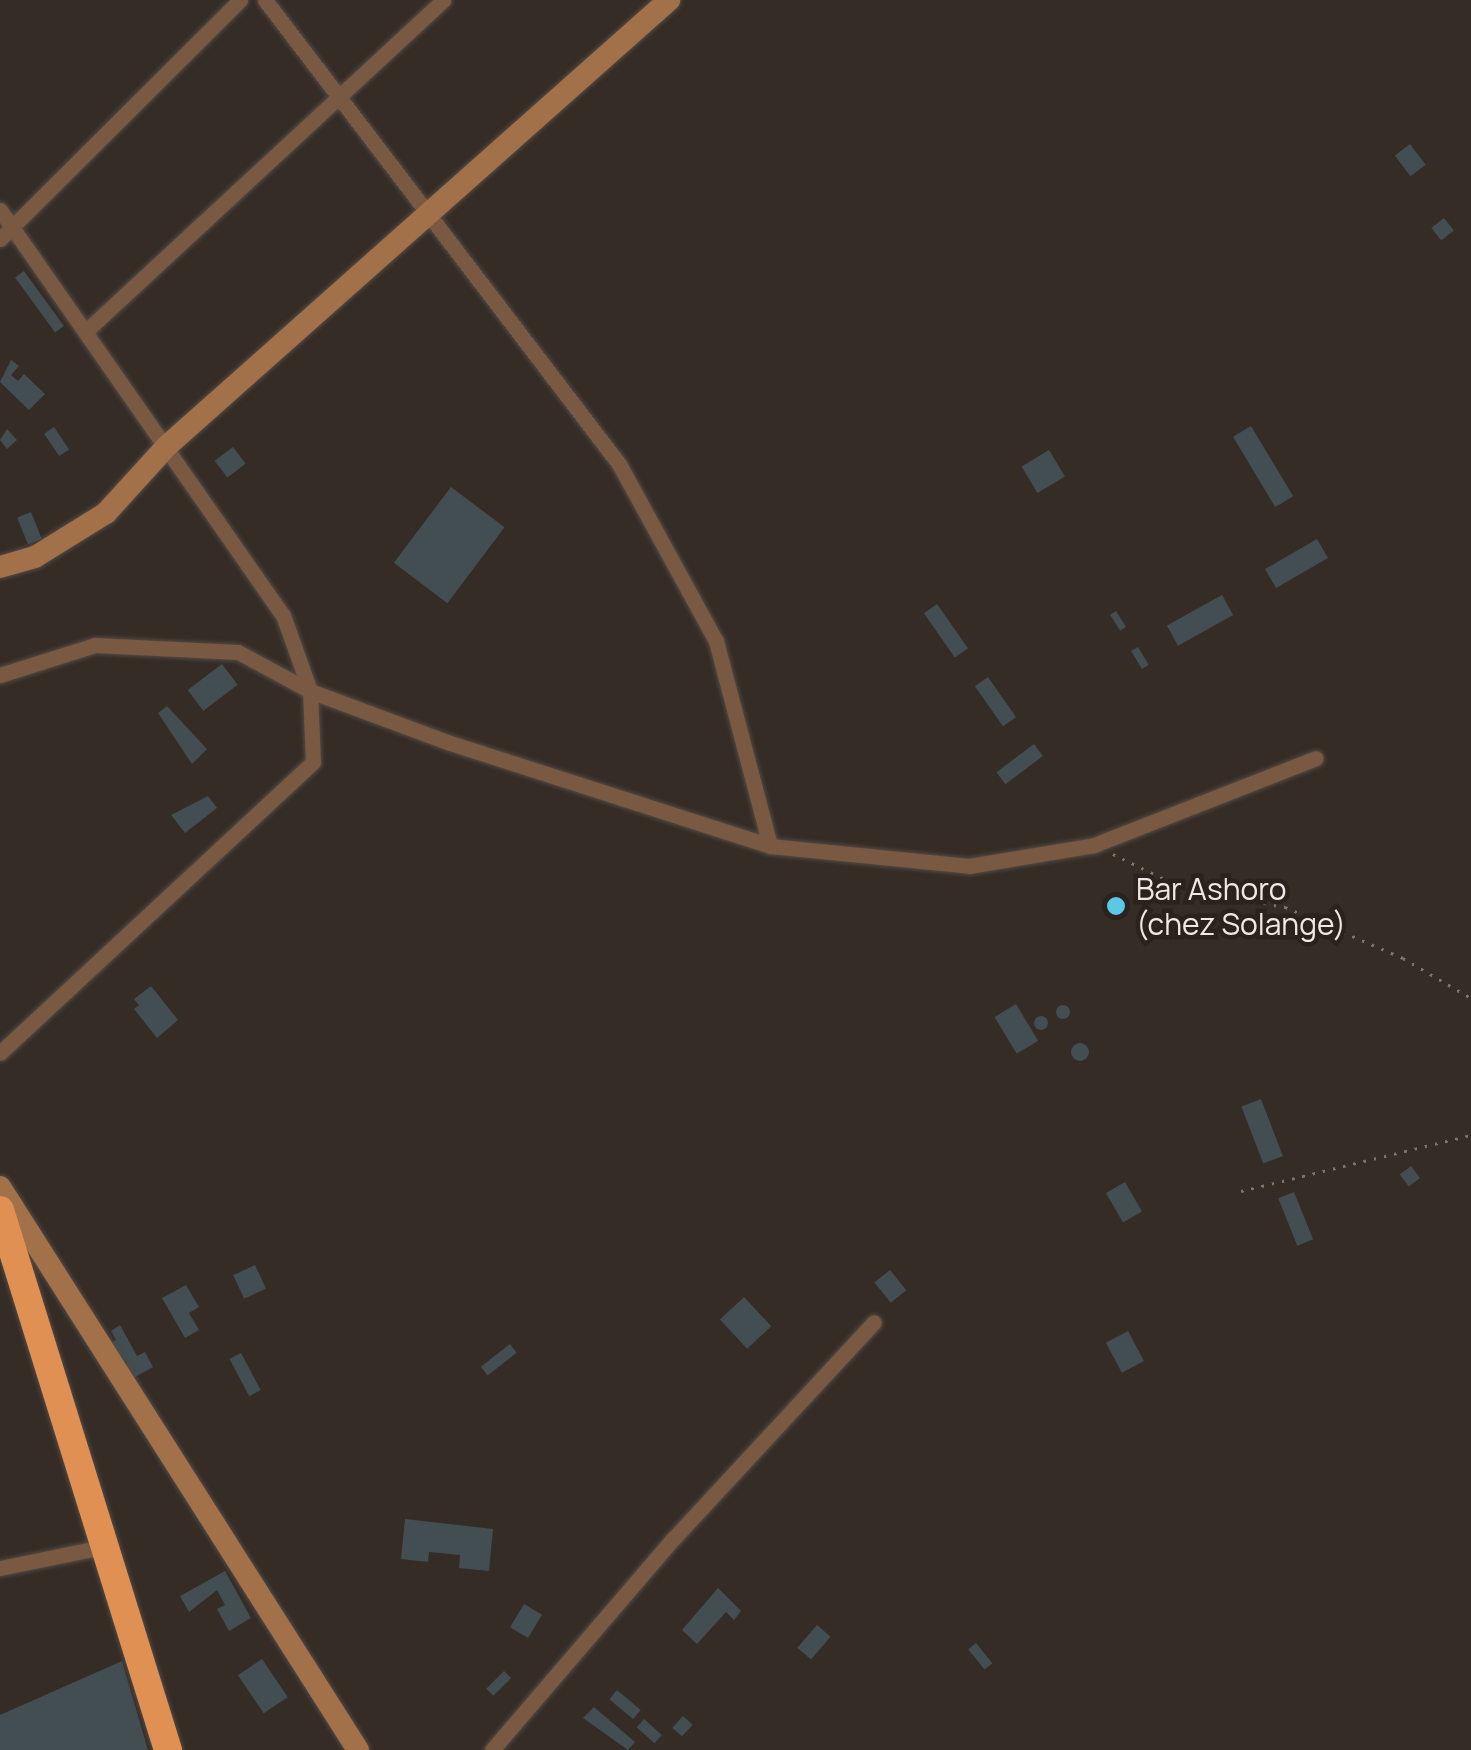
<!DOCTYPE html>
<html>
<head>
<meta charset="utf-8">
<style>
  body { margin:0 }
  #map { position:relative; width:1471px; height:1750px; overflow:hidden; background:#352c26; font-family:Manrope,sans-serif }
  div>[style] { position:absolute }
  .building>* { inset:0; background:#424e52; transform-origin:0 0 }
  .round { border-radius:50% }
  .path>* { height:2.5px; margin-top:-1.25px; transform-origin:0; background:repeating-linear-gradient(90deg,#7c746f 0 2.5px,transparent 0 10.5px) }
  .roads { filter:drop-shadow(0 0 2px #534a45) drop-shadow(0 0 2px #534a45) }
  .street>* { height:15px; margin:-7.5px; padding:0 7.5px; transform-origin:7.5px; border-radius:7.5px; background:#795941 }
  .secondary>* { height:22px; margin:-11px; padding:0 11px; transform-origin:11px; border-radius:11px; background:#a27049 }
  .highway>* { height:28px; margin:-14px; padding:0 14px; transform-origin:14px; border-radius:14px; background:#df9052 }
  .dots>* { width:28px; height:28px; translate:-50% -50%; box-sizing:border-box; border:5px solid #2b221d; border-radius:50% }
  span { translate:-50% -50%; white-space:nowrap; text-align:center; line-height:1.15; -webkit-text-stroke:9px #2b221d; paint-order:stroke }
  .poi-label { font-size:30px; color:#efe9e5 }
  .left { translate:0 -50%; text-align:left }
</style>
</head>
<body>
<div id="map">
  <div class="building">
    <i style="left:1410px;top:144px;width:26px;height:19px;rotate:53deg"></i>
    <i style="left:1444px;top:218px;width:16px;height:16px;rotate:52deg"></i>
    <i style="left:24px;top:271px;width:68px;height:11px;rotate:54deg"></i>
    <i style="clip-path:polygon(11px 360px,19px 366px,11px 375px,18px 381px,24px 374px,45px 394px,29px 410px,0 382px)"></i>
    <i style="left:1251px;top:426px;width:82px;height:21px;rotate:59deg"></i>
    <i style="left:54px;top:427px;width:27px;height:12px;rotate:56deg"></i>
    <i style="clip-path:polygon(7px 429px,17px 440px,7px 449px,0 440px)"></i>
    <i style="left:233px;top:447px;width:21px;height:23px;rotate:53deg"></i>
    <i style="left:1049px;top:450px;width:31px;height:32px;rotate:59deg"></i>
    <i style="left:451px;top:487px;width:67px;height:95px;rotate:37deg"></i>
    <i style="left:31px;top:512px;width:29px;height:15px;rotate:68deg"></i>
    <i style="left:1317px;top:539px;width:22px;height:60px;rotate:60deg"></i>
    <i style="left:1222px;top:595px;width:23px;height:63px;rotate:61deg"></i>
    <i style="left:937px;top:604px;width:54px;height:16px;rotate:55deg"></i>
    <i style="left:1116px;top:611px;width:19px;height:7px;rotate:58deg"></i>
    <i style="left:1138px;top:647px;width:21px;height:8px;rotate:59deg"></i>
    <i style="left:222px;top:664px;width:26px;height:43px;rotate:53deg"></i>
    <i style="left:988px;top:677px;width:49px;height:16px;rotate:55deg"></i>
    <i style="clip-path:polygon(167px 706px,207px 749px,192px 764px,158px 713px)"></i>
    <i style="left:1034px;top:744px;width:15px;height:47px;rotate:53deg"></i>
    <i style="clip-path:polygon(208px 796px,217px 808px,185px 833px,171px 815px)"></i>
    <i style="clip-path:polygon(151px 986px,178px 1020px,157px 1038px,134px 1009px,139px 1005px,134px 999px)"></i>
    <i style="left:1016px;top:1004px;width:43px;height:25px;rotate:59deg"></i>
    <i class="round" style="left:1056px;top:1005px;width:14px;height:14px"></i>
    <i class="round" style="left:1034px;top:1016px;width:14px;height:14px"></i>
    <i class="round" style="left:1071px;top:1043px;width:18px;height:18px"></i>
    <i style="left:1261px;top:1099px;width:61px;height:21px;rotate:69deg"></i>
    <i style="left:1411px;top:1166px;width:15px;height:14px;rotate:53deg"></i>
    <i style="left:1125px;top:1182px;width:34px;height:22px;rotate:60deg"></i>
    <i style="left:1294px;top:1192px;width:51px;height:17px;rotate:68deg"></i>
    <i style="left:255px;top:1265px;width:26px;height:24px;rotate:65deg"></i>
    <i style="left:890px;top:1270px;width:26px;height:20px;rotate:51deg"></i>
    <i style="clip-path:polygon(186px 1285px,199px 1307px,189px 1313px,199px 1330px,185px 1338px,162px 1298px)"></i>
    <i style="left:744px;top:1297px;width:40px;height:33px;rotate:47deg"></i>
    <i style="clip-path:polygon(120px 1325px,137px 1356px,145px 1352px,153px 1367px,126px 1382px,119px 1368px,127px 1363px,109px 1344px,116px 1340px,111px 1331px)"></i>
    <i style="left:1128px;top:1331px;width:34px;height:25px;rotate:62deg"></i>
    <i style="left:510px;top:1344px;width:11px;height:37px;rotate:52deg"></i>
    <i style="left:241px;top:1353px;width:42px;height:13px;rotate:62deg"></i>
    <i style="clip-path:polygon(405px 1519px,493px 1529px,489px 1571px,459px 1568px,460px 1555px,429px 1552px,428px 1562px,401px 1559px)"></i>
    <i style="clip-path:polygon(225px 1571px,251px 1618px,229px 1631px,217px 1609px,225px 1605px,217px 1590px,189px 1612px,180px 1596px)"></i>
    <i style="clip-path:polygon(718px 1588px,741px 1611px,734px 1620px,726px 1612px,697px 1644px,682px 1630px)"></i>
    <i style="left:524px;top:1604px;width:21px;height:27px;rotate:31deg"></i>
    <i style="left:817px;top:1625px;width:18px;height:30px;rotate:41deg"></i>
    <i style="left:976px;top:1643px;width:26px;height:10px;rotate:51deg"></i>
    <i style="left:262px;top:1659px;width:46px;height:29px;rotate:56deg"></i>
    <i style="clip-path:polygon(122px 1661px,148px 1750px,0 1750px,0 1715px)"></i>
    <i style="left:504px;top:1671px;width:10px;height:25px;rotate:45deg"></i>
    <i style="left:617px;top:1690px;width:31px;height:12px;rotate:40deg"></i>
    <i style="clip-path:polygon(594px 1707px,635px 1742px,628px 1750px,583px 1718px)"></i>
    <i style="left:683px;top:1716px;width:13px;height:16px;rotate:42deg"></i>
    <i style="left:644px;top:1719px;width:24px;height:11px;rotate:42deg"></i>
  </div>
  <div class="path">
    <i style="left:1113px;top:854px;width:76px;rotate:25.9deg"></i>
    <i style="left:1181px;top:887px;width:106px;rotate:10.9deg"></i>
    <i style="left:1285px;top:907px;width:129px;rotate:23.4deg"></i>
    <i style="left:1403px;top:958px;width:79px;rotate:30.5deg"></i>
    <i style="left:1241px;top:1191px;width:237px;rotate:-13.7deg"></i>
  </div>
  <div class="roads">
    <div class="street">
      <i style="left:265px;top:0;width:584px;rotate:52.66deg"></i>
      <i style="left:619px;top:464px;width:202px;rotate:61.3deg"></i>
      <i style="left:716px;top:641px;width:212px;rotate:75.2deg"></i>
      <i style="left:0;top:210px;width:494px;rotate:55.1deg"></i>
      <i style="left:283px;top:615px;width:81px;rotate:70.4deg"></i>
      <i style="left:310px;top:691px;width:71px;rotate:87.6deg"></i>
      <i style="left:313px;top:762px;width:427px;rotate:137.1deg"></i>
      <i style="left:0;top:239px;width:339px;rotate:-44.9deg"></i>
      <i style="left:86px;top:331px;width:487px;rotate:-42.8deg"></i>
      <i style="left:0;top:675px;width:100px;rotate:-17.5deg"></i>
      <i style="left:95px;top:645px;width:143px;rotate:2.8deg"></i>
      <i style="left:238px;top:652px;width:82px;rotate:28.4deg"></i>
      <i style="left:310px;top:691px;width:149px;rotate:20.4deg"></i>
      <i style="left:450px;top:743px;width:336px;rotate:17.8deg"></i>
      <i style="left:770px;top:846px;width:200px;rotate:5.7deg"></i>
      <i style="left:969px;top:866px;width:127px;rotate:-9.5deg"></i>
      <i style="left:1094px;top:845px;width:238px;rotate:-21.4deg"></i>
      <i style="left:0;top:1568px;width:104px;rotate:-11.6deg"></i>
      <i style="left:492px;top:1750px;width:279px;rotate:-49.4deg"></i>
      <i style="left:674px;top:1538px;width:294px;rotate:-47.2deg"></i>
    </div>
    <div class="secondary">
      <i style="left:0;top:567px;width:36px;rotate:-16deg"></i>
      <i style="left:35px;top:557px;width:84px;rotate:-31.8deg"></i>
      <i style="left:106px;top:513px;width:91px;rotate:-47.7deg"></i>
      <i style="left:167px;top:446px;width:672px;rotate:-41.62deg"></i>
      <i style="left:0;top:1187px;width:667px;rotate:57.55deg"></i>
    </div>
    <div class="highway">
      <i style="left:0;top:1210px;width:566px;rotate:72.72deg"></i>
    </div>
  </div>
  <div class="dots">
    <i style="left:1116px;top:906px;background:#5bc8e6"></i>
  </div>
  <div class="poi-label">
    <span class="left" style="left:1136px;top:906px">Bar Ashoro<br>(chez Solange)</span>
  </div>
</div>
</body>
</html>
